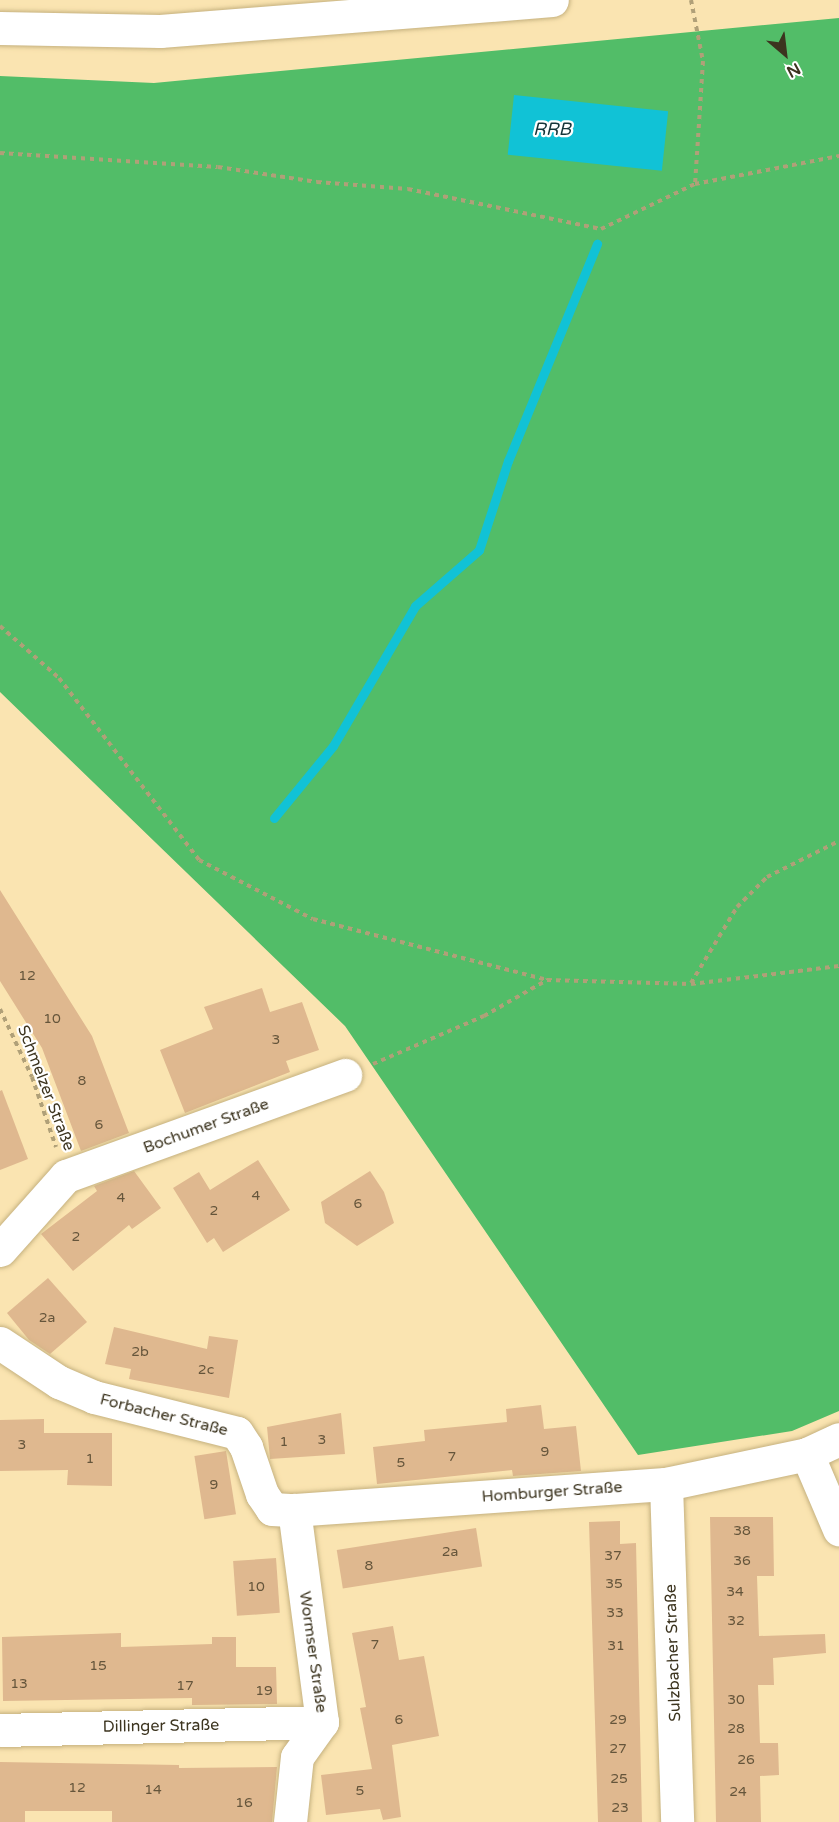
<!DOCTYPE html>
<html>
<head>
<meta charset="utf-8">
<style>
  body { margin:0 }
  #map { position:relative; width:839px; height:1822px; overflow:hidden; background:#fae4b1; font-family:"Varela Round",sans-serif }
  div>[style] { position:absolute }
  .forest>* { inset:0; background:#52bd68 }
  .water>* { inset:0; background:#11c2d6; transform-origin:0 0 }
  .stream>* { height:9px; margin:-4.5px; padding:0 4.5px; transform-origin:4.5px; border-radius:4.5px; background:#11c2d6 }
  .building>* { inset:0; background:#dfb88f; transform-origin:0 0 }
  .path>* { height:4px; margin-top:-2px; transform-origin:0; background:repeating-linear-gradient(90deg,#b0a078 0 4.5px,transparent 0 9px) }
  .roads { filter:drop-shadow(0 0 2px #c5b17f) drop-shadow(0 0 2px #c5b17f) }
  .minor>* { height:33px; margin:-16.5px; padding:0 16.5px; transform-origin:16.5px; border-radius:16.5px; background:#fff }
  .major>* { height:33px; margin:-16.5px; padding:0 16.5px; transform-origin:16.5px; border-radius:16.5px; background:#fff }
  span { translate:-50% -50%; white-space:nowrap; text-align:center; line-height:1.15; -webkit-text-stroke:4.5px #fff; paint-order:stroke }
  .number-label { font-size:14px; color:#65553b }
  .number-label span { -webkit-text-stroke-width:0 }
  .street-label { font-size:16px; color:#3c341f }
  .water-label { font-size:18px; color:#16353a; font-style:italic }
  .north { position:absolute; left:755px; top:24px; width:60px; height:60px; -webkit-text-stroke:4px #fff; paint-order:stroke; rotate:152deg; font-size:16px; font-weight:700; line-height:24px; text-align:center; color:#3c341f }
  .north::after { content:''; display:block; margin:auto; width:21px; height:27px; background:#3c341f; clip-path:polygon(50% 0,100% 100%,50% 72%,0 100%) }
</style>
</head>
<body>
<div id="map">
  <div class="forest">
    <i style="clip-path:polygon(839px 18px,839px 1411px,792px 1431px,638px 1455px,345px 1026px,0 692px,0 76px,154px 83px)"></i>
  </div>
  <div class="water">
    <i style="left:514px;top:95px;width:155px;height:60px;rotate:6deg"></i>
  </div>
  <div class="stream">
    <i style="left:274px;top:818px;width:93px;rotate:-50.7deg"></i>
    <i style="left:333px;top:746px;width:162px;rotate:-59.6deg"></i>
    <i style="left:415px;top:606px;width:85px;rotate:-41.2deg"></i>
    <i style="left:479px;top:550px;width:94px;rotate:-72deg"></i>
    <i style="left:508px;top:461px;width:235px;rotate:-67.7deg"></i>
  </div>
  <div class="building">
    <i style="clip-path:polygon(0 890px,92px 1036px,129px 1133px,81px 1151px,42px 1048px,0 981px)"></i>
    <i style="clip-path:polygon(262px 988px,270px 1012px,302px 1002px,319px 1050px,286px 1061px,290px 1072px,185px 1113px,160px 1050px,213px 1029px,204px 1007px)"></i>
    <i style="clip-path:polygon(2px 1090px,28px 1159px,0 1170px,0 1091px)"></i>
    <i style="clip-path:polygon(258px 1160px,290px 1210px,223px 1252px,214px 1238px,207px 1243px,173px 1188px,199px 1172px,210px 1190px)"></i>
    <i style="clip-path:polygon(134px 1171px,161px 1208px,132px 1229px,129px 1225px,73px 1271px,41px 1234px,97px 1191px,94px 1186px)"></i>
    <i style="clip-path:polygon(370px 1171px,384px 1192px,394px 1223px,357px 1246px,325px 1223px,321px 1202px)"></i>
    <i style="clip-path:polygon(48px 1278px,87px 1322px,50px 1354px,29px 1340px,7px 1313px)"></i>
    <i style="clip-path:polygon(114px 1327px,207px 1349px,209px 1336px,238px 1340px,229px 1398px,129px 1379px,131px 1369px,105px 1364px)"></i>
    <i style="clip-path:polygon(541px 1405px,544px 1429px,576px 1426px,581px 1471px,513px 1476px,512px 1470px,377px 1484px,373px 1447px,425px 1441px,424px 1430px,507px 1422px,506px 1409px)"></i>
    <i style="clip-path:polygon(341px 1413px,345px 1454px,270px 1459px,267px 1427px)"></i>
    <i style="clip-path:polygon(44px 1419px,44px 1433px,112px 1433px,112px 1486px,67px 1485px,68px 1470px,0 1471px,0 1420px)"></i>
    <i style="left:226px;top:1451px;width:64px;height:32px;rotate:81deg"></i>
    <i style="clip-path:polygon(710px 1517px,773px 1517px,774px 1576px,757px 1576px,759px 1636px,825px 1634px,826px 1653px,773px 1658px,774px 1685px,758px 1685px,760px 1743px,778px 1743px,779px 1775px,760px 1776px,761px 1822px,716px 1822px)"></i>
    <i style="clip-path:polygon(620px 1521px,620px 1544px,636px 1543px,642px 1822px,598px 1822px,589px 1522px)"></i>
    <i style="left:476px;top:1528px;width:39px;height:141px;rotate:81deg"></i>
    <i style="left:276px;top:1558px;width:55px;height:43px;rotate:86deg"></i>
    <i style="clip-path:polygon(393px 1626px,399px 1660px,424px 1656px,439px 1736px,392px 1745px,401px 1817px,383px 1820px,380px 1809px,326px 1815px,321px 1775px,372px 1769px,360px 1708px,366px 1707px,352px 1633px)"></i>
    <i style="clip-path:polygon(121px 1633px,121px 1647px,212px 1644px,212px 1637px,236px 1637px,236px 1667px,276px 1667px,277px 1704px,192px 1705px,192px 1698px,3px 1701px,2px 1637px)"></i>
    <i style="clip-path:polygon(0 1762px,179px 1765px,179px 1768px,277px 1767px,272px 1822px,112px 1822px,112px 1811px,25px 1811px,25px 1822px,0 1822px)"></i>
  </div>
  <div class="path">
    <i style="left:691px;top:0;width:62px;rotate:78.9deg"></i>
    <i style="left:703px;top:61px;width:123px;rotate:93.7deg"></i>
    <i style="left:0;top:153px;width:218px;rotate:3.7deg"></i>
    <i style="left:218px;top:167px;width:100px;rotate:8.6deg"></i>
    <i style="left:317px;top:182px;width:91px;rotate:4.4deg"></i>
    <i style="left:408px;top:189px;width:197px;rotate:11.7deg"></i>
    <i style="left:601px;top:229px;width:104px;rotate:-25.6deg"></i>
    <i style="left:695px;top:184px;width:147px;rotate:-11deg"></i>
    <i style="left:0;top:626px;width:79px;rotate:41.4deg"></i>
    <i style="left:59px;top:678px;width:230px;rotate:52.4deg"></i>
    <i style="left:199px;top:860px;width:128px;rotate:27.4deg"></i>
    <i style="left:313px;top:919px;width:242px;rotate:14.6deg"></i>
    <i style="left:547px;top:980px;width:144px;rotate:1.6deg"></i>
    <i style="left:691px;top:984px;width:149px;rotate:-6.9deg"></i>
    <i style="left:691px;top:983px;width:89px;rotate:-58.8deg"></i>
    <i style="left:737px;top:907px;width:42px;rotate:-45deg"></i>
    <i style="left:767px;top:877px;width:80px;rotate:-26.6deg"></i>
    <i style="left:0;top:1009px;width:75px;rotate:64.8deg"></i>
    <i style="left:32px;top:1077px;width:74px;rotate:71.1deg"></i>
    <i style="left:373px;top:1064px;width:121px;rotate:-23.4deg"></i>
    <i style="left:484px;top:1016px;width:73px;rotate:-29.7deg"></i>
  </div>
  <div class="roads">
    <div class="minor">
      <i style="left:0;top:1250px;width:99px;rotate:-48.3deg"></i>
      <i style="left:66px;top:1176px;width:297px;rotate:-19.9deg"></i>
      <i style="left:0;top:1343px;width:71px;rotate:33.5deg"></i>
      <i style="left:59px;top:1382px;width:38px;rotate:23deg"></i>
      <i style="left:94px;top:1397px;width:147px;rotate:14.1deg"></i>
      <i style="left:237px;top:1433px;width:17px;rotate:57deg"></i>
      <i style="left:246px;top:1447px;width:50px;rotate:71.2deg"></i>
      <i style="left:262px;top:1494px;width:18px;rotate:56deg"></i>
      <i style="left:272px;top:1509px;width:22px;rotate:3deg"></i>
      <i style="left:294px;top:1510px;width:373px;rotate:-4deg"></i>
      <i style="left:666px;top:1484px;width:144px;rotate:-12deg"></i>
      <i style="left:807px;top:1454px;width:35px;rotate:-25deg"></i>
      <i style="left:807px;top:1454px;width:82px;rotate:66.9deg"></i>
      <i style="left:666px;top:1484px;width:338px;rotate:88.1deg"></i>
      <i style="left:0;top:1730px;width:322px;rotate:-1.4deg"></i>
      <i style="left:290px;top:1822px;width:65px;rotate:-83.9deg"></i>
      <i style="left:297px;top:1757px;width:43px;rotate:-54.5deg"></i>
      <i style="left:322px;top:1722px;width:214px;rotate:-97.5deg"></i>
    </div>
    <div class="major">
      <i style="left:0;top:28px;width:160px;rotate:1.1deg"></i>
      <i style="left:160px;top:31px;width:393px;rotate:-4.5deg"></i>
    </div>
  </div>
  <div class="number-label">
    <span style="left:27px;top:976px">12</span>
    <span style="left:52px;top:1019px">10</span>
    <span style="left:276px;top:1040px">3</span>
    <span style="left:82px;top:1081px">8</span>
    <span style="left:99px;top:1125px">6</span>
    <span style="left:256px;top:1196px">4</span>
    <span style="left:121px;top:1198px">4</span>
    <span style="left:358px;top:1204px">6</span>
    <span style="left:214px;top:1211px">2</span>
    <span style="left:76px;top:1237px">2</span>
    <span style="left:47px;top:1318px">2a</span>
    <span style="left:140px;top:1352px">2b</span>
    <span style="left:206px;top:1370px">2c</span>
    <span style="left:322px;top:1440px">3</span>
    <span style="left:284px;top:1442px">1</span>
    <span style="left:22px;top:1445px">3</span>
    <span style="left:545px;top:1452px">9</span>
    <span style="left:452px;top:1457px">7</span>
    <span style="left:90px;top:1459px">1</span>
    <span style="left:401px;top:1463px">5</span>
    <span style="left:214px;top:1485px">9</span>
    <span style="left:742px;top:1531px">38</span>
    <span style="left:450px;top:1552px">2a</span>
    <span style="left:613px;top:1556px">37</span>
    <span style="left:742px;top:1561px">36</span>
    <span style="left:369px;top:1566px">8</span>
    <span style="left:614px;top:1584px">35</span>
    <span style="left:256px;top:1587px">10</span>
    <span style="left:735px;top:1592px">34</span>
    <span style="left:615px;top:1613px">33</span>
    <span style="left:736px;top:1621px">32</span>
    <span style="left:375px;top:1645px">7</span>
    <span style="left:616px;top:1646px">31</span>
    <span style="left:98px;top:1666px">15</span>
    <span style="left:19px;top:1684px">13</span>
    <span style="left:185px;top:1686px">17</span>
    <span style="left:264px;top:1691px">19</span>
    <span style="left:736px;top:1700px">30</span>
    <span style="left:399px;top:1720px">6</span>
    <span style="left:618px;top:1720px">29</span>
    <span style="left:736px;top:1729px">28</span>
    <span style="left:618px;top:1749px">27</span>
    <span style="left:746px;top:1760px">26</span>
    <span style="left:619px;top:1779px">25</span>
    <span style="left:77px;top:1788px">12</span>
    <span style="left:153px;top:1790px">14</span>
    <span style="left:360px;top:1791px">5</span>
    <span style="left:738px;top:1792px">24</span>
    <span style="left:244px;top:1803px">16</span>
    <span style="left:620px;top:1808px">23</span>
  </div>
  <div class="street-label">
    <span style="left:46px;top:1088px;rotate:69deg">Schmelzer Straße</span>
    <span style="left:206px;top:1126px;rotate:-20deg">Bochumer Straße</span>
    <span style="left:164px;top:1415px;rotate:14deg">Forbacher Straße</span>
    <span style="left:552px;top:1492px;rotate:-4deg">Homburger Straße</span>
    <span style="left:313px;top:1652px;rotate:82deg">Wormser Straße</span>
    <span style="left:673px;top:1653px;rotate:-92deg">Sulzbacher Straße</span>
    <span style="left:161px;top:1726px;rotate:-1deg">Dillinger Straße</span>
  </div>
  <div class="water-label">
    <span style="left:552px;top:129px">RRB</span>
  </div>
  <div class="north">N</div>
</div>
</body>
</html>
